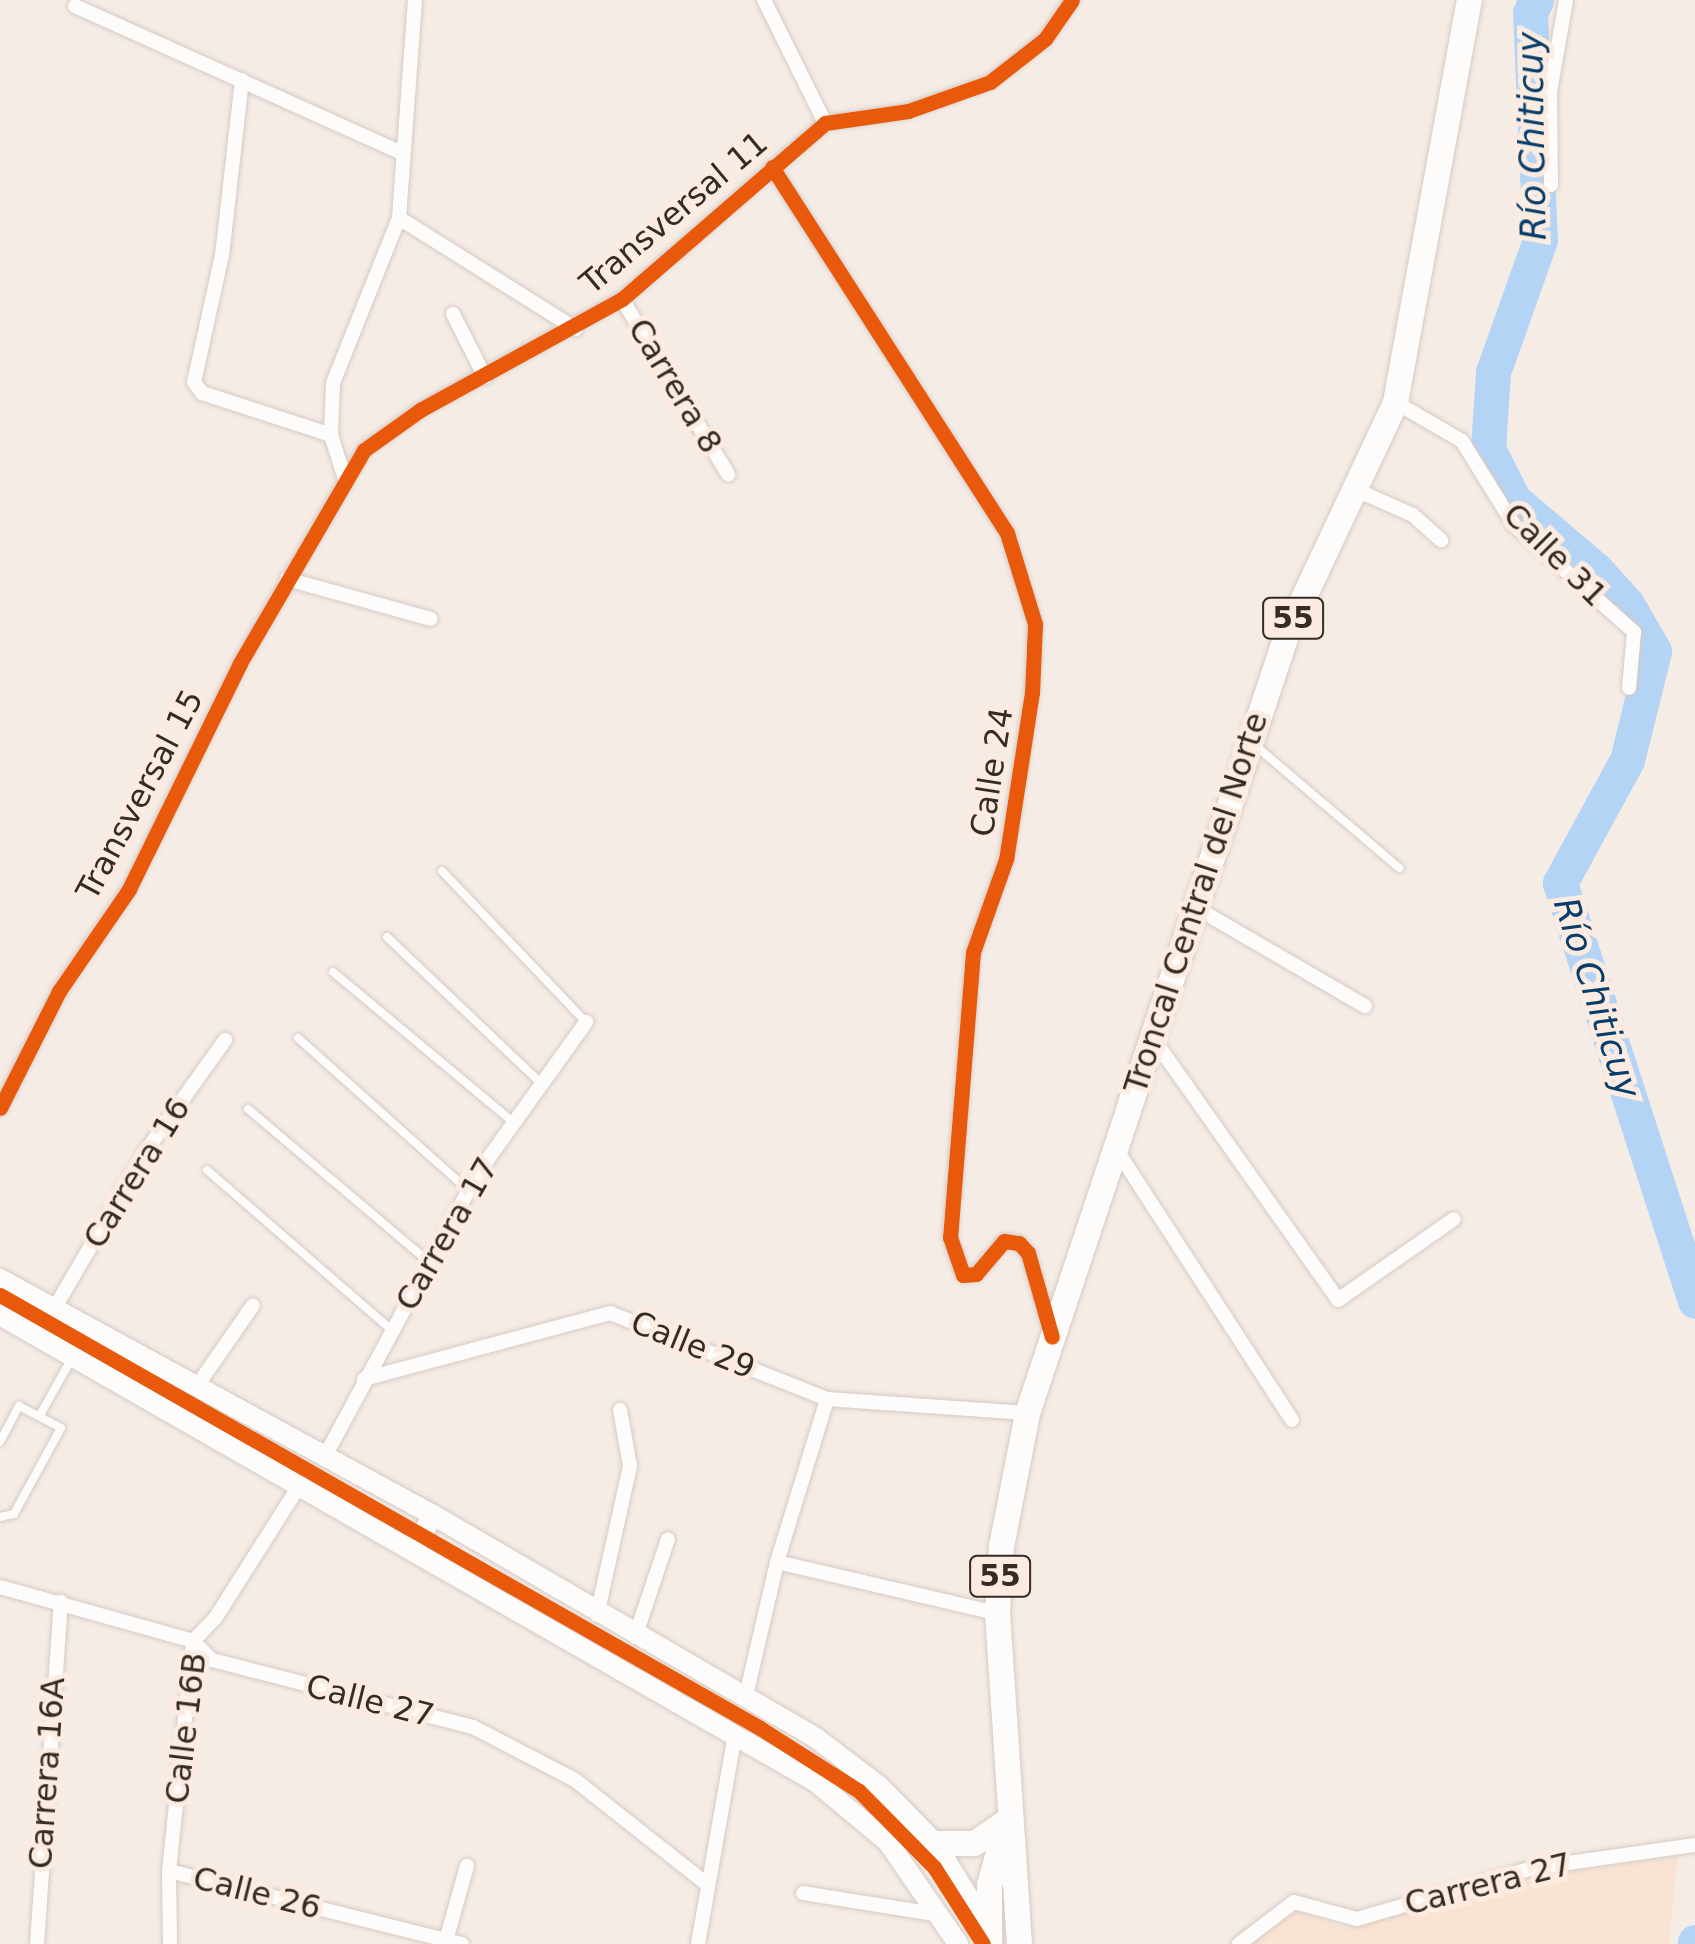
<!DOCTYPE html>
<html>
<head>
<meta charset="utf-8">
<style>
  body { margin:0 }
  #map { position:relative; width:1695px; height:1944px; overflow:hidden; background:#f6ece6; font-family:"DejaVu Sans",sans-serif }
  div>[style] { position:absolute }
  .built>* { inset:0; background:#fae3d3 }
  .river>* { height:35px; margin:-17.5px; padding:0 17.5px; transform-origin:17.5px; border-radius:17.5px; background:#b4d4f5 }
  .roads { filter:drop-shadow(0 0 2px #d4cac4) drop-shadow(0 0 2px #d4cac4) }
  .service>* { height:8px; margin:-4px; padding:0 4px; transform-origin:4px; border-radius:4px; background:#fefcfb }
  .minor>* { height:14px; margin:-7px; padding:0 7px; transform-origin:7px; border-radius:7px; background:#fefcfb }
  .secondary>* { height:20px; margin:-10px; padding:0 10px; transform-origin:10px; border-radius:10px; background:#fefcfb }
  .trunk>* { height:25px; margin:-12.5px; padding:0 12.5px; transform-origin:12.5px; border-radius:12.5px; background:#fefcfb }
  .cycleway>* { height:15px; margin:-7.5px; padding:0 7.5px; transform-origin:7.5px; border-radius:7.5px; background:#e8590c }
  span { translate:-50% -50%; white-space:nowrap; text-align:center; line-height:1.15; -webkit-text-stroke:10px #fcebe0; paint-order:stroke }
  .shield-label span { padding:2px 8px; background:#fcebe0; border:2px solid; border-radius:8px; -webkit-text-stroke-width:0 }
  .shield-label { font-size:30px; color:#352b23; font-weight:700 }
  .street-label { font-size:32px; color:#352b23 }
  .water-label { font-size:35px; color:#053d6b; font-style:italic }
</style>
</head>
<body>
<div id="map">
  <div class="built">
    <i style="clip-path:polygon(1678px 1856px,1669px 1944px,1245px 1944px,1288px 1907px,1345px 1928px,1483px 1885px)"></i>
  </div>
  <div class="river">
    <i style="left:1536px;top:0;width:14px;rotate:115deg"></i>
    <i style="left:1530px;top:13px;width:227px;rotate:87.5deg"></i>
    <i style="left:1540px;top:240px;width:140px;rotate:109.6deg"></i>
    <i style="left:1493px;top:372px;width:77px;rotate:93.7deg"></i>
    <i style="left:1488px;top:449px;width:57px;rotate:63deg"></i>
    <i style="left:1514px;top:500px;width:108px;rotate:40.5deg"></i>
    <i style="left:1596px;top:570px;width:46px;rotate:47.6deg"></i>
    <i style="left:1627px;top:604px;width:54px;rotate:60.1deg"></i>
    <i style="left:1654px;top:651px;width:112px;rotate:103.9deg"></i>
    <i style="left:1627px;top:760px;width:140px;rotate:118.6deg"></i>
    <i style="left:1560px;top:883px;width:439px;rotate:72.1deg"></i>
    <i style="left:1695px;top:1944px;width:2px;rotate:-90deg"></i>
  </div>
  <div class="roads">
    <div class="service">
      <i style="left:1257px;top:747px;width:187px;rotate:40.4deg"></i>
      <i style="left:442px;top:871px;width:209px;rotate:46.4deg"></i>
      <i style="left:387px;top:937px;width:214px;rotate:43.5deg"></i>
      <i style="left:333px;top:972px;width:236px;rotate:39.8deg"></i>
      <i style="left:298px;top:1038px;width:229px;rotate:41.8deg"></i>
      <i style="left:248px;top:1109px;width:238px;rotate:40.2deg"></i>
      <i style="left:207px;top:1170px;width:245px;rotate:40.9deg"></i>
      <i style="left:40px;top:1415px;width:65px;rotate:-60.7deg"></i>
      <i style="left:0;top:1442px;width:41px;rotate:-62.2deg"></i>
      <i style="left:19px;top:1406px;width:47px;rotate:27.6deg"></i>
      <i style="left:61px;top:1428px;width:98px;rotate:118.7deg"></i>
      <i style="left:14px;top:1514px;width:14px;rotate:168deg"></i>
    </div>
    <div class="minor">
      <i style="left:764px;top:0;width:137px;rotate:63.6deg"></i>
      <i style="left:75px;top:6px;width:359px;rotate:24.2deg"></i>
      <i style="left:242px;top:80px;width:176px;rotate:96.5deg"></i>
      <i style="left:222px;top:255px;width:130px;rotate:102.4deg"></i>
      <i style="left:194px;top:382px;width:14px;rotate:54deg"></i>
      <i style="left:202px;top:393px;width:136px;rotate:18deg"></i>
      <i style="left:772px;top:167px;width:435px;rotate:57.3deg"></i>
      <i style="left:1007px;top:533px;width:95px;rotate:72.9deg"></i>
      <i style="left:1035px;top:624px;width:68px;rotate:92.5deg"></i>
      <i style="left:1032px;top:692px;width:169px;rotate:98.8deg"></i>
      <i style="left:1006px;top:859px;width:99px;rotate:109.5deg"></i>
      <i style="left:973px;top:952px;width:286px;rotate:94.6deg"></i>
      <i style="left:950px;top:1237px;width:40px;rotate:71.1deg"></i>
      <i style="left:963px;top:1275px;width:13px;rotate:-4deg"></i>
      <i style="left:976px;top:1274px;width:43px;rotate:-49.7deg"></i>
      <i style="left:1004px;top:1241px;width:15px;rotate:8deg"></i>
      <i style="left:1019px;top:1243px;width:13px;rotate:48deg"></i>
      <i style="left:1028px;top:1253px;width:80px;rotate:74.1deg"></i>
      <i style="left:1551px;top:185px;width:93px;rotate:-90.6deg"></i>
      <i style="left:1550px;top:92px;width:93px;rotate:-80.1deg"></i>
      <i style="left:399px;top:218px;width:209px;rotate:32.1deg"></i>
      <i style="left:622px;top:299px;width:205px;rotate:58.8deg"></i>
      <i style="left:453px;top:314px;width:71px;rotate:63.1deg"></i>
      <i style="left:1395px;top:402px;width:78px;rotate:30.2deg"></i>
      <i style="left:1462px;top:441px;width:99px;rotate:58.2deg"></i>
      <i style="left:1514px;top:525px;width:161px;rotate:41.7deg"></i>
      <i style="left:1634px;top:632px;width:56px;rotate:95.1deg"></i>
      <i style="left:344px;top:476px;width:43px;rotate:-107.6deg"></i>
      <i style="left:331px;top:435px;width:52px;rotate:-87.8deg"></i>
      <i style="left:333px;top:383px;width:178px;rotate:-68.2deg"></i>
      <i style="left:399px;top:218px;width:219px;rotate:-85.8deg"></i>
      <i style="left:1354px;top:489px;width:64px;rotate:23.8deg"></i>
      <i style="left:1413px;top:515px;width:38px;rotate:42deg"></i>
      <i style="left:287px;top:579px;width:149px;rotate:15.5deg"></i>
      <i style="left:1193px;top:906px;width:199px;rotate:30.2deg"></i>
      <i style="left:1152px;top:1037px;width:322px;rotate:54.7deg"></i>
      <i style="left:1338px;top:1300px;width:141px;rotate:-34.9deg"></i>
      <i style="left:0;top:1108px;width:131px;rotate:-63.2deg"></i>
      <i style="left:59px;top:991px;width:124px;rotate:-55.5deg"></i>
      <i style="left:129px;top:889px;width:252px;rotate:-63.8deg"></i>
      <i style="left:240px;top:663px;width:246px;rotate:-59.8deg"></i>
      <i style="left:364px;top:450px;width:69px;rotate:-35.5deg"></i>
      <i style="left:420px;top:410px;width:230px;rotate:-28.8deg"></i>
      <i style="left:622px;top:299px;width:269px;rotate:-40.9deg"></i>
      <i style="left:825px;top:123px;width:84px;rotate:-8.2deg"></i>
      <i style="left:908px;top:111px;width:87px;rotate:-19.5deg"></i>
      <i style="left:990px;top:82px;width:70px;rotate:-38deg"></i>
      <i style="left:1045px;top:39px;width:47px;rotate:-55.3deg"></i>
      <i style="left:1116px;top:1149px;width:323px;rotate:57deg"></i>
      <i style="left:54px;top:1309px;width:186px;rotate:-59.7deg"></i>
      <i style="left:148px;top:1148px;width:133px;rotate:-54.5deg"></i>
      <i style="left:364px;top:1379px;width:255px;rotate:-15deg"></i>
      <i style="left:610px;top:1313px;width:233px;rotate:21.6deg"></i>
      <i style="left:827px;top:1399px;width:200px;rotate:4deg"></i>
      <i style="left:197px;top:1386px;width:98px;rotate:-55.3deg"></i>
      <i style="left:325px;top:1456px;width:322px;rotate:-61.6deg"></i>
      <i style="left:478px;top:1173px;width:186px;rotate:-54.4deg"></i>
      <i style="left:777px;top:1562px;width:226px;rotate:13.1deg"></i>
      <i style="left:0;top:1587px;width:200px;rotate:15.6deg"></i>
      <i style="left:193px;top:1641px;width:27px;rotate:45deg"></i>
      <i style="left:212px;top:1660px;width:269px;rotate:14.4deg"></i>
      <i style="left:473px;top:1727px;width:115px;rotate:27.5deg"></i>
      <i style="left:575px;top:1780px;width:169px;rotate:38.3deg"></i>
      <i style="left:597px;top:1615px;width:153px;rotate:-77.5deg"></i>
      <i style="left:630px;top:1466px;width:57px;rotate:-100.1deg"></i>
      <i style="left:635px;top:1637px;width:103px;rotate:-71.4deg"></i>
      <i style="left:745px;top:1700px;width:142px;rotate:-76.9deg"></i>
      <i style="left:777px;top:1562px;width:170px;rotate:-72.9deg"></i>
      <i style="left:169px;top:1871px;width:302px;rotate:14deg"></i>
      <i style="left:803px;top:1893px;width:140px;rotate:9.1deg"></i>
      <i style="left:447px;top:1937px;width:74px;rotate:-74.3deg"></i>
      <i style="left:37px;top:1944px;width:343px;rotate:-86deg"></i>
      <i style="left:170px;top:1944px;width:73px;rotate:-90.8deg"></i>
      <i style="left:169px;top:1871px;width:231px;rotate:-84deg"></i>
      <i style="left:193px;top:1641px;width:33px;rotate:-46deg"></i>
      <i style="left:216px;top:1617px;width:159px;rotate:-57.6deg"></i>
      <i style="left:698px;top:1944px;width:207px;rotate:-80deg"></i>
      <i style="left:1239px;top:1944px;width:69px;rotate:-37.4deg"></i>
      <i style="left:1294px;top:1902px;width:65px;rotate:15.1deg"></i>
      <i style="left:1357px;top:1919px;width:183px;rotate:-16.2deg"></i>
      <i style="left:1533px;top:1868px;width:164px;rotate:-8.1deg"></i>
    </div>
    <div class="secondary">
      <i style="left:0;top:1279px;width:493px;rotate:28.6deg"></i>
      <i style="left:433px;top:1515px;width:443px;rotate:30.2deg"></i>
      <i style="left:816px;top:1738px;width:79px;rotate:37.3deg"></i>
      <i style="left:879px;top:1786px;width:80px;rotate:45.5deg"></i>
      <i style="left:935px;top:1843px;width:102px;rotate:58.2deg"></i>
      <i style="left:0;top:1315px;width:940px;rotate:29.78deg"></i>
      <i style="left:816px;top:1782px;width:94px;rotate:39.8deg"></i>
      <i style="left:888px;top:1842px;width:124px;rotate:55.5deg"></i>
      <i style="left:413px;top:1551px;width:41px;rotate:-60.9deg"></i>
    </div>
    <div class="trunk">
      <i style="left:935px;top:1843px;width:39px"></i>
      <i style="left:974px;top:1843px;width:40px;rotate:-34deg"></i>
      <i style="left:989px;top:1944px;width:59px;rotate:-90deg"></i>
      <i style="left:989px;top:1885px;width:61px;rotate:-74.8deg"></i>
      <i style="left:1019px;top:1944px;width:332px;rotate:-93.8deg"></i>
      <i style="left:997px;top:1613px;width:67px;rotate:-86.6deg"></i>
      <i style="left:1001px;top:1546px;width:136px;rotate:-78.9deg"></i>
      <i style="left:1027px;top:1413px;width:823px;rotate:-71.59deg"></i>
      <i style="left:1287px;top:632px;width:254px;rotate:-64.8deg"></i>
      <i style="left:1395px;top:402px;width:409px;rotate:-79.6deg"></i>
    </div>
  </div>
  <div class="cycleway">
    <i style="left:772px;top:167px;width:435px;rotate:57.3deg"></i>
    <i style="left:1007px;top:533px;width:95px;rotate:72.9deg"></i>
    <i style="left:1035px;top:624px;width:68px;rotate:92.5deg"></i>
    <i style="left:1032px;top:692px;width:169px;rotate:98.8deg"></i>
    <i style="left:1006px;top:859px;width:99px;rotate:109.5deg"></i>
    <i style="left:973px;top:952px;width:286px;rotate:94.6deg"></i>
    <i style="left:950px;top:1237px;width:40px;rotate:71.1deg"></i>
    <i style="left:963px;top:1275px;width:13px;rotate:-4deg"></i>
    <i style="left:976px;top:1274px;width:43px;rotate:-49.7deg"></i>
    <i style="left:1004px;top:1241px;width:15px;rotate:8deg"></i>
    <i style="left:1019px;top:1243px;width:13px;rotate:48deg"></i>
    <i style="left:1028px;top:1253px;width:87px;rotate:74.1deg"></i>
    <i style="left:0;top:1108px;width:131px;rotate:-63.2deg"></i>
    <i style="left:59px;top:991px;width:124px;rotate:-55.5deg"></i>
    <i style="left:129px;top:889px;width:252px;rotate:-63.8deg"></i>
    <i style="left:240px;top:663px;width:246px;rotate:-59.8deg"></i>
    <i style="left:364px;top:450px;width:69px;rotate:-35.5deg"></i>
    <i style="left:420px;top:410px;width:230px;rotate:-28.8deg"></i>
    <i style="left:622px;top:299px;width:269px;rotate:-40.9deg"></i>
    <i style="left:825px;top:123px;width:84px;rotate:-8.2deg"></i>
    <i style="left:908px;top:111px;width:87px;rotate:-19.5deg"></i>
    <i style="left:990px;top:82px;width:70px;rotate:-38deg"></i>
    <i style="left:1045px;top:39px;width:47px;rotate:-55.3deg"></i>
    <i style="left:0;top:1295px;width:875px;rotate:29.67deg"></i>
    <i style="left:760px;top:1728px;width:117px;rotate:32.5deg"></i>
    <i style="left:859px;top:1791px;width:107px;rotate:45.4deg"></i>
    <i style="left:934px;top:1867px;width:91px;rotate:57.5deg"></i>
  </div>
  <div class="shield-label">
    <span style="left:1293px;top:618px">55</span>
    <span style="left:1000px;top:1576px">55</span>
  </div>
  <div class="street-label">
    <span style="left:674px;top:213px;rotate:-40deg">Transversal 11</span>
    <span style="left:675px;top:386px;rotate:59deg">Carrera 8</span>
    <span style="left:1555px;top:555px;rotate:45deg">Calle 31</span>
    <span style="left:992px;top:772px;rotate:-81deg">Calle 24</span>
    <span style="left:140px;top:795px;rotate:-62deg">Transversal 15</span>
    <span style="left:1196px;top:903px;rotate:-72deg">Troncal Central del Norte</span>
    <span style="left:137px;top:1173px;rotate:-58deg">Carrera 16</span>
    <span style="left:447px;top:1234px;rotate:-60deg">Carrera 17</span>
    <span style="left:693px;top:1345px;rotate:22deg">Calle 29</span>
    <span style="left:370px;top:1701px;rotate:14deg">Calle 27</span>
    <span style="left:186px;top:1728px;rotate:-83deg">Calle 16B</span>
    <span style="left:47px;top:1773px;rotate:-86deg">Carrera 16A</span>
    <span style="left:1488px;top:1884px;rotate:-14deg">Carrera 27</span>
    <span style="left:257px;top:1893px;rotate:14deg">Calle 26</span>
  </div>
  <div class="water-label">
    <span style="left:1532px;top:136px;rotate:-91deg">Río Chiticuy</span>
    <span style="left:1597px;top:998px;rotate:72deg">Río Chiticuy</span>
  </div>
</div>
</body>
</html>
